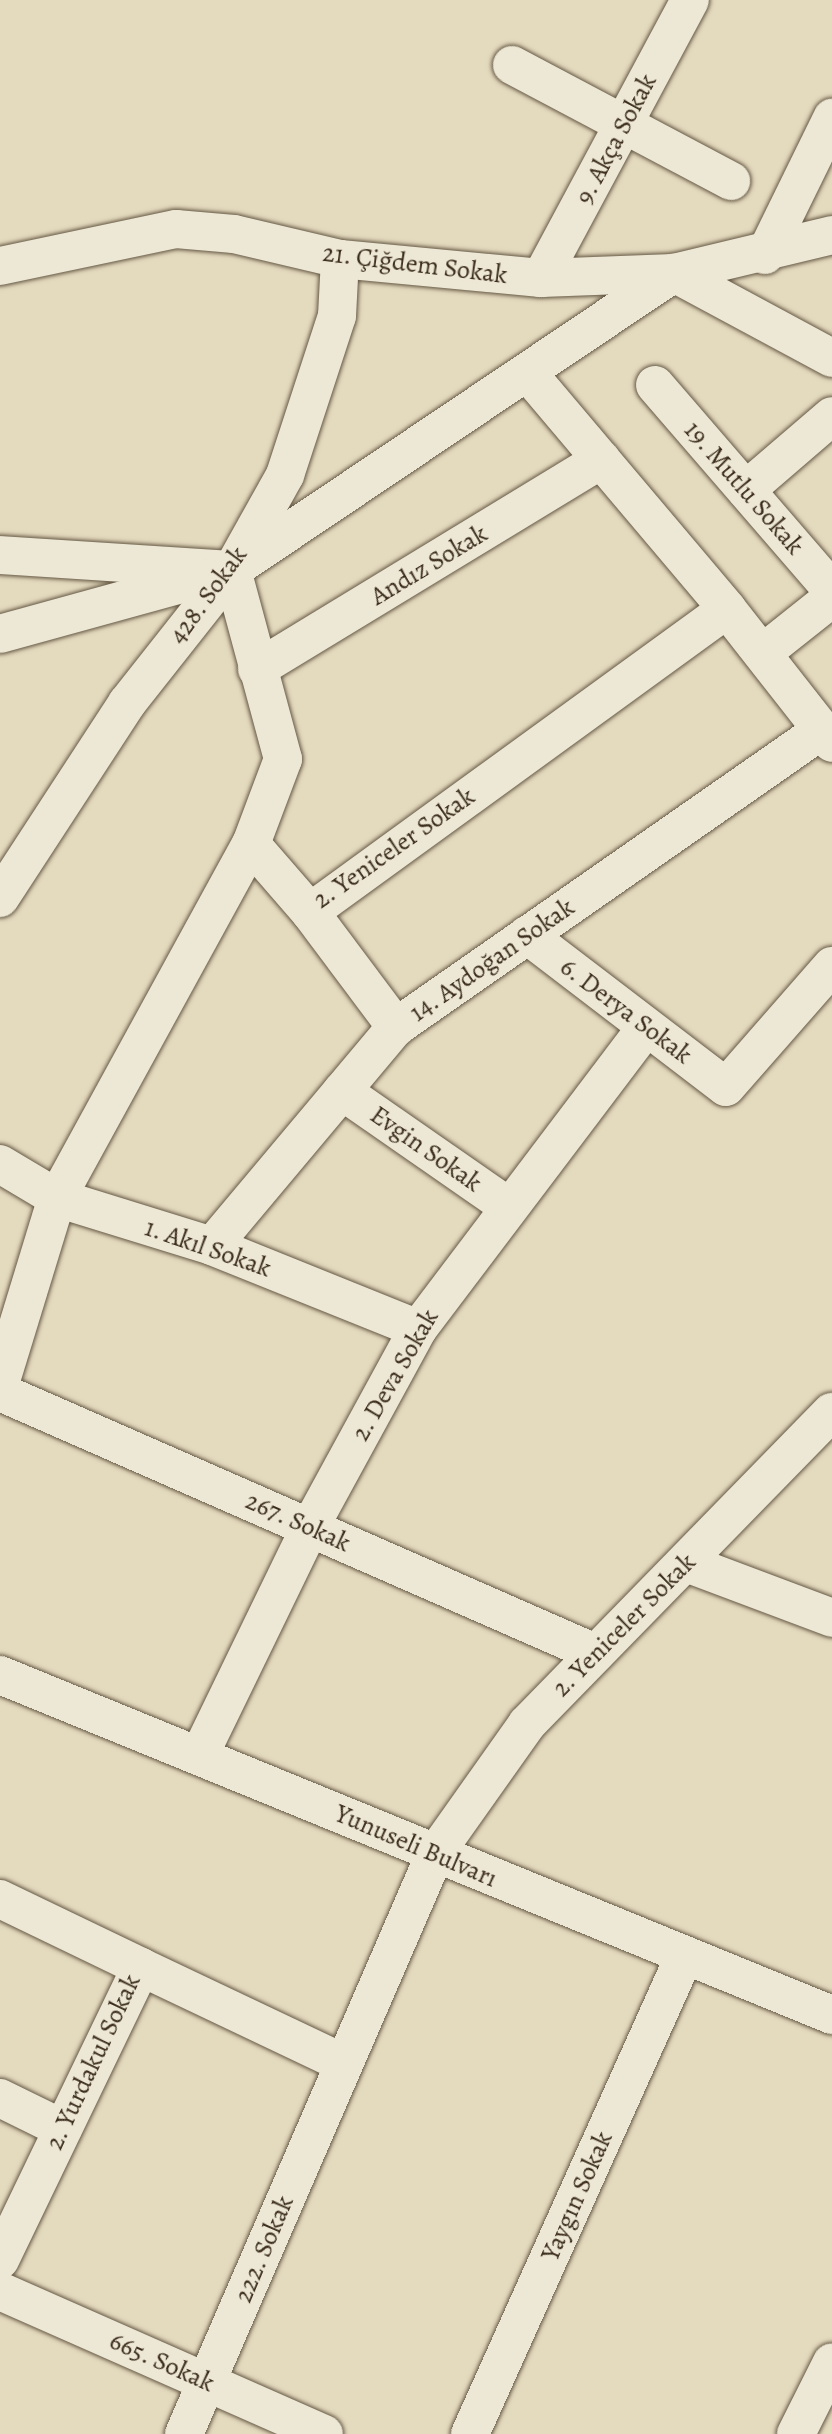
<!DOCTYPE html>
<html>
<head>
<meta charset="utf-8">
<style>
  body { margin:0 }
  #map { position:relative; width:832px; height:2434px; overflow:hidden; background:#e4dabe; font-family:Alegreya,serif }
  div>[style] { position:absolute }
  .roads { filter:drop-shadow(0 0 2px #655844) drop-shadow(0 0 2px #655844) }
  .minor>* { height:38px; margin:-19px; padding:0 19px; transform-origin:19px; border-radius:19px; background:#ede7d5 }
  .tertiary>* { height:38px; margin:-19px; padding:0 19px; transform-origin:19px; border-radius:19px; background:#ede7d5 }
  .secondary>* { height:38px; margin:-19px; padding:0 19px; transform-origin:19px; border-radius:19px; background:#ede7d5 }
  span { translate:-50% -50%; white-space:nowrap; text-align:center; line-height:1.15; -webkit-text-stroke:5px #ede7d5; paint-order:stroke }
  .street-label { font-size:26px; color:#3b2c1b }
</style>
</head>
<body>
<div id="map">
  <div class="roads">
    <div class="minor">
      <i style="left:512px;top:65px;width:248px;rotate:27.9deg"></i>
      <i style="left:765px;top:255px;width:153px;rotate:-63.9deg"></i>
      <i style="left:0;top:266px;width:180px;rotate:-11.9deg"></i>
      <i style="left:176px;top:229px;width:58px;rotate:4.9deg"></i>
      <i style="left:234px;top:234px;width:109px;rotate:13.3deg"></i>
      <i style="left:340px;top:259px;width:202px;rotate:5.4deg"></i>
      <i style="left:541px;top:278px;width:133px;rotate:-2.2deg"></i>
      <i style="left:674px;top:273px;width:163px;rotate:-13.5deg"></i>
      <i style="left:674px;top:273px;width:179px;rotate:28.3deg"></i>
      <i style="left:541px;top:278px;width:315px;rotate:-61.8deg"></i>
      <i style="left:527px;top:372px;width:310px;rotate:49.8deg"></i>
      <i style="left:655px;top:385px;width:271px;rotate:49.2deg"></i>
      <i style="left:746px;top:490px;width:113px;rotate:-40.7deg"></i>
      <i style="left:0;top:555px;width:232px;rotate:3.7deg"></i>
      <i style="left:232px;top:570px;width:533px;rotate:-33.9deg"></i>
      <i style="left:232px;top:570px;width:196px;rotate:74.9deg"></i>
      <i style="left:283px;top:759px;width:91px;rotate:110.6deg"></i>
      <i style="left:0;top:634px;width:211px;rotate:-15.4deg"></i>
      <i style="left:764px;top:652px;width:87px;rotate:-38.5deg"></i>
      <i style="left:257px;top:669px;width:403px;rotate:-31.3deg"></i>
      <i style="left:0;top:898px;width:233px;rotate:-56.9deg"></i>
      <i style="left:127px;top:703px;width:169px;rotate:-51.7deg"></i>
      <i style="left:232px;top:570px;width:109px;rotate:-60.8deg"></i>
      <i style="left:285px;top:475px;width:167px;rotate:-71.9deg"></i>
      <i style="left:337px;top:316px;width:57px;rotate:-87deg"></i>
      <i style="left:310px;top:912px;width:144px;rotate:53.2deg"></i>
      <i style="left:527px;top:935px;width:250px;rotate:37.4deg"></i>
      <i style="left:726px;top:1087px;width:161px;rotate:-48.8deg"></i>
      <i style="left:342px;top:1091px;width:203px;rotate:34.8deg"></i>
      <i style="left:0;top:1164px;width:66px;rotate:30.8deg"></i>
      <i style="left:57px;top:1198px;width:162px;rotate:17.2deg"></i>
      <i style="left:212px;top:1246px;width:222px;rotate:21.9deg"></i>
      <i style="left:212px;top:1246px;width:286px;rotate:-50deg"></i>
      <i style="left:396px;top:1027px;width:519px;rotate:-34.88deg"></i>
      <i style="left:0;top:1384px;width:195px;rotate:-73deg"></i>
      <i style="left:57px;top:1198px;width:404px;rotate:-61.3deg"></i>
      <i style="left:251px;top:844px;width:90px;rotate:49.1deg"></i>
      <i style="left:310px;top:912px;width:515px;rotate:-36deg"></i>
      <i style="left:727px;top:609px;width:170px;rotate:51.9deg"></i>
      <i style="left:0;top:1392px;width:650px;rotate:23.68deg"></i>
      <i style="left:686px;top:1563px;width:156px;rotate:20.6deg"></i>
      <i style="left:199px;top:1756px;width:254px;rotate:-64.1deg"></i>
      <i style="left:310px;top:1527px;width:226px;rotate:-61.4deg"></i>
      <i style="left:418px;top:1329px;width:378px;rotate:-52.9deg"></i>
      <i style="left:0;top:1899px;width:157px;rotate:25.7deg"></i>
      <i style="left:141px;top:1967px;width:325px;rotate:115.7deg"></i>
      <i style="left:141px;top:1967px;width:224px;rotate:25.4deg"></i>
      <i style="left:0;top:2098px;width:70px;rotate:26.2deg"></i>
      <i style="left:0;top:2291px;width:354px;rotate:23.8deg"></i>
      <i style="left:184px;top:2434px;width:632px;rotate:-66.6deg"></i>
      <i style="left:435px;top:1854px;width:159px;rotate:-54.7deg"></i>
      <i style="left:527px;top:1724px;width:436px;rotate:-45.7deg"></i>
      <i style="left:470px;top:2434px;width:523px;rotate:-65.84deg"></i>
    </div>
    <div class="tertiary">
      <i style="left:796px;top:2434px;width:80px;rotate:-63.4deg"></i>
    </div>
    <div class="secondary">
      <i style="left:0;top:1675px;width:899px;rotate:22.23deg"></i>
    </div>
  </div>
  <div class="street-label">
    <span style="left:616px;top:139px;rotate:-62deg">9. Akça Sokak</span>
    <span style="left:415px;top:264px;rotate:7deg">21. Çiğdem Sokak</span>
    <span style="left:744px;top:488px;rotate:49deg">19. Mutlu Sokak</span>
    <span style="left:429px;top:565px;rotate:-31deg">Andız Sokak</span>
    <span style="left:208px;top:595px;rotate:-54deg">428. Sokak</span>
    <span style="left:394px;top:848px;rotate:-35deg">2. Yeniceler Sokak</span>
    <span style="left:492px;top:960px;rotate:-35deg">14. Aydoğan Sokak</span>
    <span style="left:626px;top:1011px;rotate:37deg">6. Derya Sokak</span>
    <span style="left:426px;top:1149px;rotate:35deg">Evgin Sokak</span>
    <span style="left:208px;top:1248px;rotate:19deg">1. Akıl Sokak</span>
    <span style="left:395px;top:1375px;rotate:-60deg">2. Deva Sokak</span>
    <span style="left:298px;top:1522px;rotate:24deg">267. Sokak</span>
    <span style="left:624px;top:1625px;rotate:-45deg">2. Yeniceler Sokak</span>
    <span style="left:416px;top:1846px;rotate:23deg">Yunuseli Bulvarı</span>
    <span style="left:93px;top:2062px;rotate:-65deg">2. Yurdakul Sokak</span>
    <span style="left:577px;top:2196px;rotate:-66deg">Yaygın Sokak</span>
    <span style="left:264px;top:2249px;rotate:-67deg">222. Sokak</span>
    <span style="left:162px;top:2362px;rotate:24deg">665. Sokak</span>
  </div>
</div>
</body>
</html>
